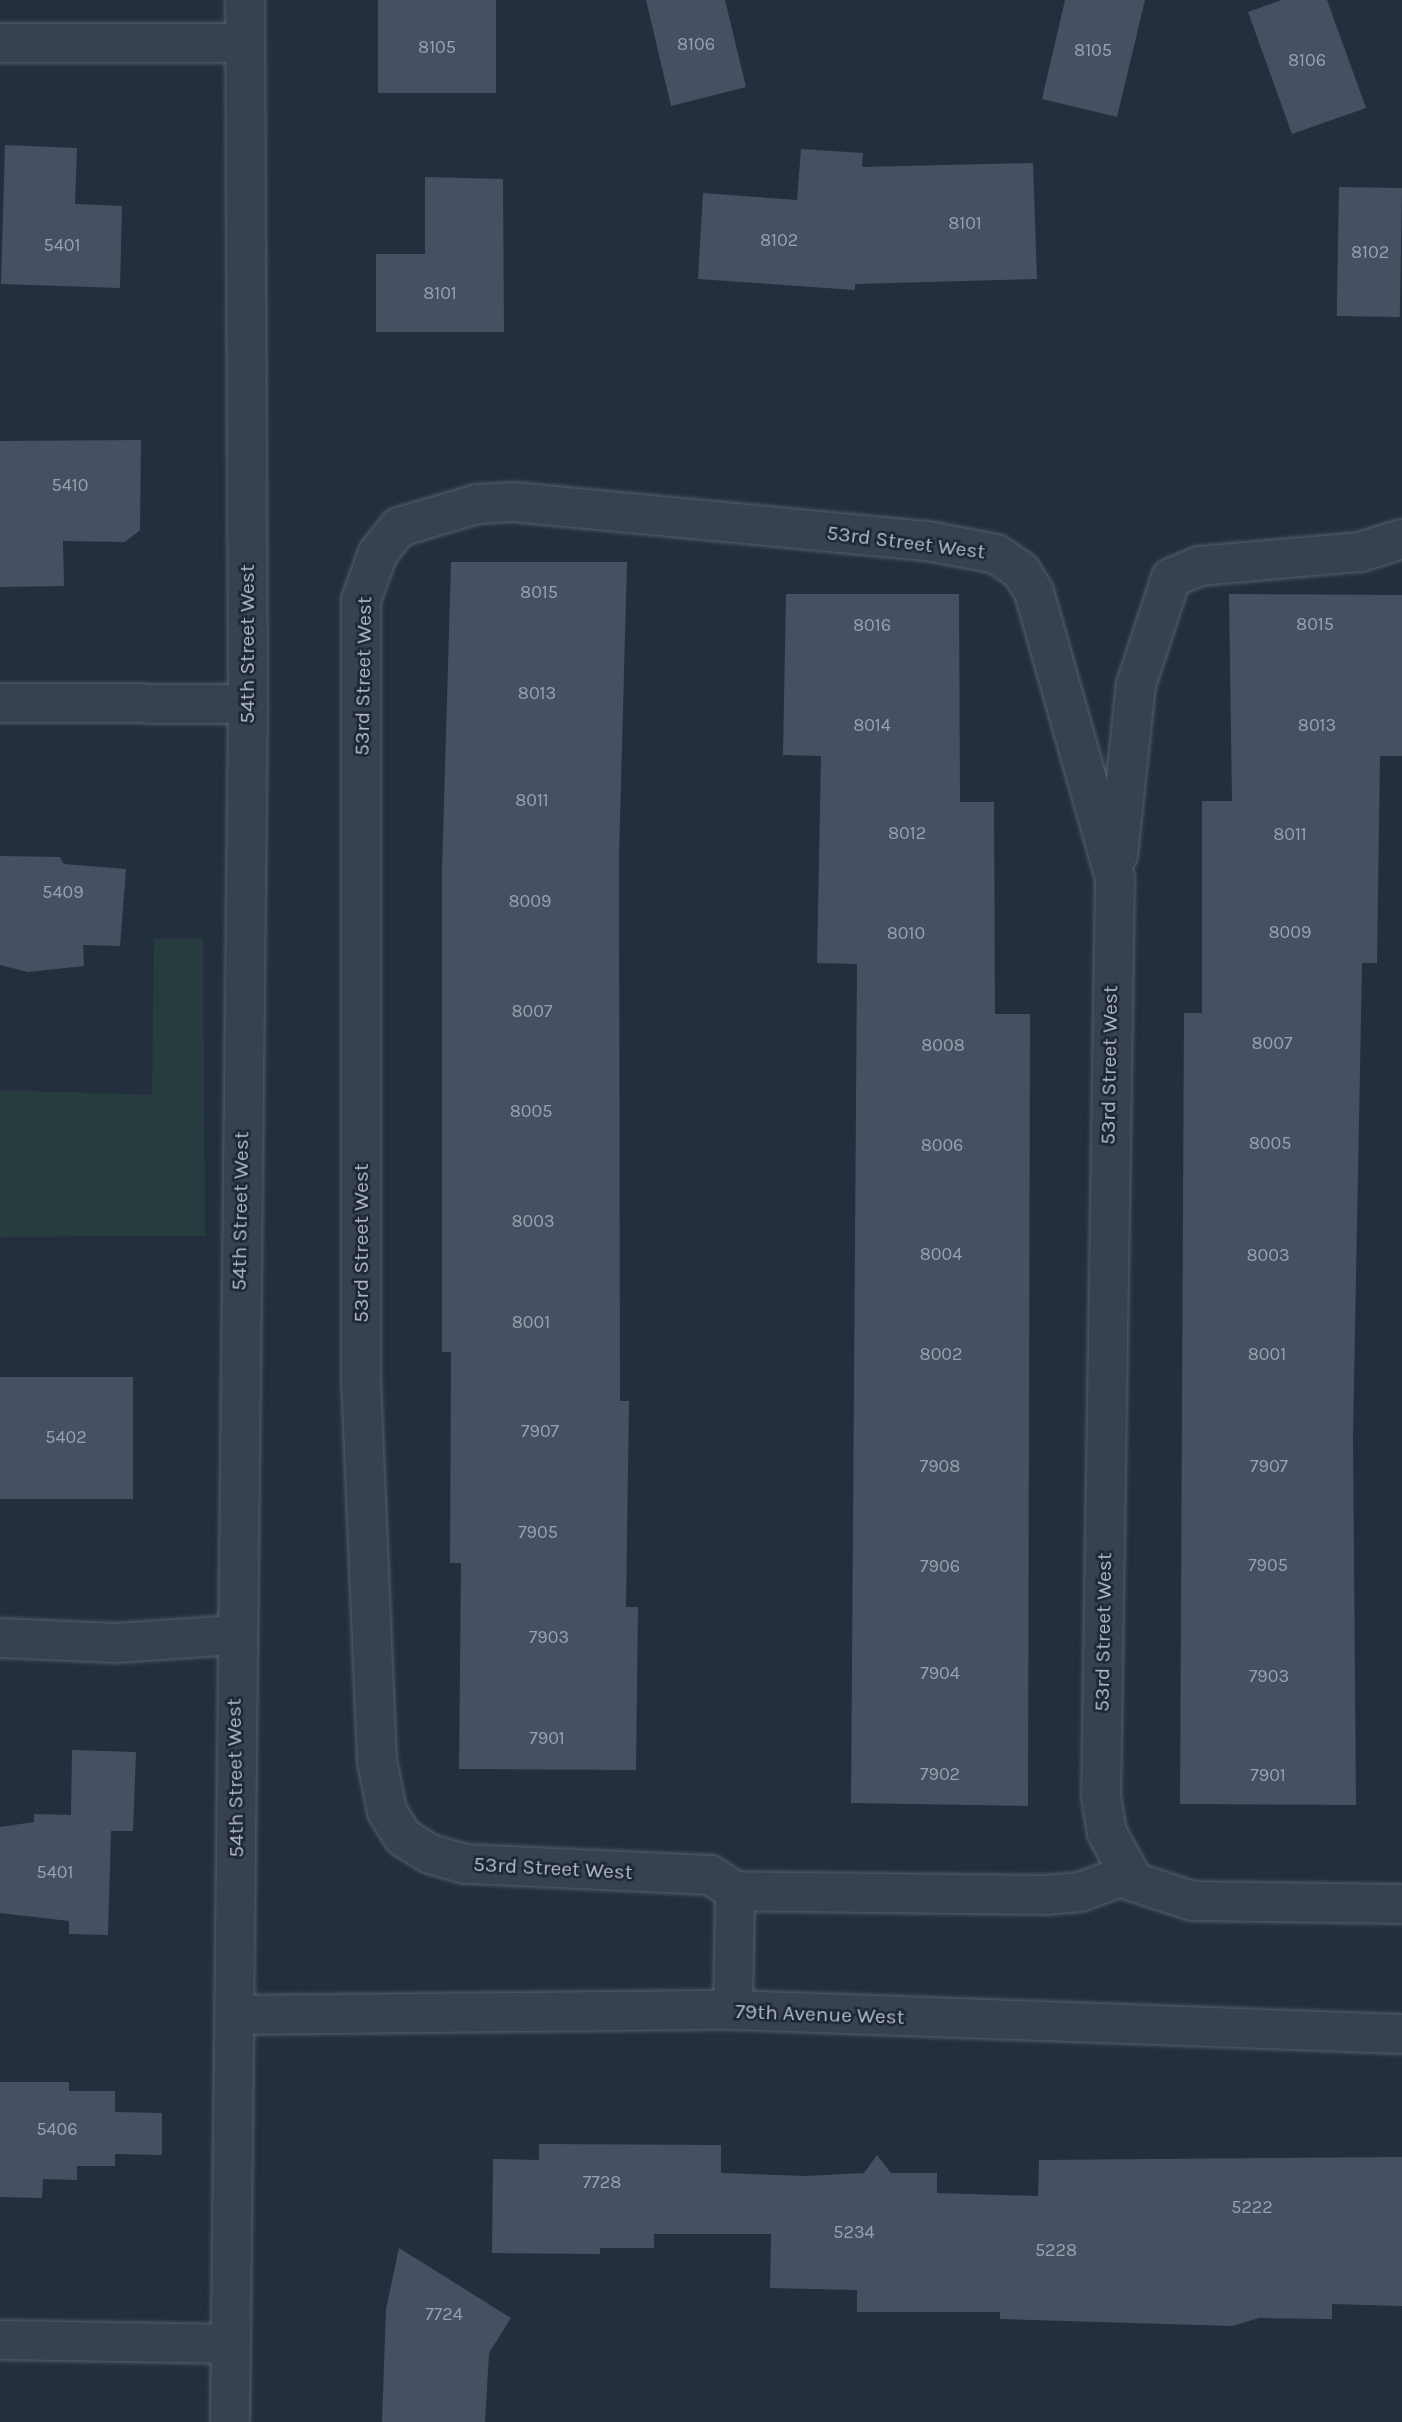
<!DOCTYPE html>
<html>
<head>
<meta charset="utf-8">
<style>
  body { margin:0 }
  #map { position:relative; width:1402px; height:2422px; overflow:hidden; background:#242f3e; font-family:Karla,sans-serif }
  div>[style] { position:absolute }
  .green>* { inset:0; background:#263c3f }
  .building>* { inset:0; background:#455162; transform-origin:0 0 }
  .roads { filter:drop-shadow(0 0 2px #565f6c) drop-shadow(0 0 2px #565f6c) }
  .street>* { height:38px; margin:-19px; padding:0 19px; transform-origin:19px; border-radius:19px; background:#38414e }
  span { translate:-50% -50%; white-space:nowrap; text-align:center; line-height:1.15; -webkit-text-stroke:5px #1d2633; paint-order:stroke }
  .number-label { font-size:18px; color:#98a1af }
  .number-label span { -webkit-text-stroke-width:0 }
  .street-label { font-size:21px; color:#b4bcc9 }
</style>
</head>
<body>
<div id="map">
  <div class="green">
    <i style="clip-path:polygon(203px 938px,205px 1236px,0 1237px,0 1090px,152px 1095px,154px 939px)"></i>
  </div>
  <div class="building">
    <i style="left:378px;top:0;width:118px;height:93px"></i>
    <i style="clip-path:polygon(646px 0,725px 0,746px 87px,671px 106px)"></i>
    <i style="clip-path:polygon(1065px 0,1145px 0,1117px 117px,1042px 99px)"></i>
    <i style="clip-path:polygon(1282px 0,1327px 0,1366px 108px,1292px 134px,1248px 12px)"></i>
    <i style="clip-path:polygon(5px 145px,77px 148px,75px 204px,122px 206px,120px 288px,1px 284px)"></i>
    <i style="clip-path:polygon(801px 149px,863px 153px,862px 167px,1033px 163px,1037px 279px,855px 284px,855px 290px,698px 279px,703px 193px,797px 200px)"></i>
    <i style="clip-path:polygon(425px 177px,503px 179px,504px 332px,376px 332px,376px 254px,425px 254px)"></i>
    <i style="left:1339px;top:187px;width:63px;height:129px;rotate:1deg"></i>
    <i style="clip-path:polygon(141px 440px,140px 530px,125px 542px,63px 541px,64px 586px,0 587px,0 441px)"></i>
    <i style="clip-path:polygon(451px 562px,627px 562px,619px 856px,620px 1401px,629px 1401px,626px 1607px,638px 1607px,636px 1770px,459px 1769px,461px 1563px,450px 1563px,451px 1352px,442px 1352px,442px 870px)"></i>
    <i style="clip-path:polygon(786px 594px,959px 594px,960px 802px,994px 802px,995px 1014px,1030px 1014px,1028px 1806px,851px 1803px,857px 964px,817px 963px,821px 756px,783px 755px)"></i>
    <i style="clip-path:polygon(1229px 594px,1402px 595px,1402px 756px,1380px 756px,1377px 963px,1362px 963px,1353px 1436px,1356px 1805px,1180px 1804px,1184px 1013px,1202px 1013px,1202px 801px,1232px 801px)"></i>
    <i style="clip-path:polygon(0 856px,60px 857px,64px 864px,126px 869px,120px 946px,83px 945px,84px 966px,28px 972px,0 965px)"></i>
    <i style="left:0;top:1377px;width:133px;height:122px"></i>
    <i style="clip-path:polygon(72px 1750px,136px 1752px,133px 1831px,111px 1831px,108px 1935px,69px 1934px,69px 1921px,0 1913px,0 1827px,34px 1822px,34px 1814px,71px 1815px)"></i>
    <i style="clip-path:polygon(0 2082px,69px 2082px,69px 2091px,115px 2091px,115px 2112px,162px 2113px,162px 2155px,115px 2154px,115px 2166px,77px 2166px,77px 2180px,43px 2179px,42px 2198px,0 2197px)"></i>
    <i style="clip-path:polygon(539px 2144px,721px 2145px,721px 2173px,806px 2176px,864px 2173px,877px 2155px,891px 2173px,937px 2173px,937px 2193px,1038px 2196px,1039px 2160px,1402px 2157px,1402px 2306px,1332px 2304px,1332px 2319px,1259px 2318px,1232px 2326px,1000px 2319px,1000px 2312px,857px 2312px,857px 2290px,770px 2288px,771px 2234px,654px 2234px,654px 2248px,600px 2248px,600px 2254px,492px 2253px,493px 2159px,539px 2160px)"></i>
    <i style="clip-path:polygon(399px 2248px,511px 2318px,489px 2353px,485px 2422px,382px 2422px,386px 2309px)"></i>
  </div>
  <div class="roads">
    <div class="street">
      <i style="left:0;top:43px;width:245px"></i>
      <i style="left:0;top:703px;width:248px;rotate:0.2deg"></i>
      <i style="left:1118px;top:855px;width:171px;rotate:-84deg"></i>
      <i style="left:1136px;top:685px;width:113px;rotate:-71.9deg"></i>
      <i style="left:1171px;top:578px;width:30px;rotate:-23deg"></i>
      <i style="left:1199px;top:566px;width:162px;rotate:-5deg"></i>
      <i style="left:1360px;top:552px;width:44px;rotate:-17.2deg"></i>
      <i style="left:0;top:1638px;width:117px;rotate:2.4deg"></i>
      <i style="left:117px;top:1643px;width:117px;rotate:-3.9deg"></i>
      <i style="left:1129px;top:1874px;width:52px;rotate:159.8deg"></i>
      <i style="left:1080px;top:1892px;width:33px;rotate:175deg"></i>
      <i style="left:1047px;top:1895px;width:312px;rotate:-179.3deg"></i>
      <i style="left:735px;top:1891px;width:30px;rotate:-147deg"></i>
      <i style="left:710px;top:1875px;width:245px;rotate:-177.4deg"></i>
      <i style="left:465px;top:1864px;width:36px;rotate:-164deg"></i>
      <i style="left:430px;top:1854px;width:32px;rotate:-148deg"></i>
      <i style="left:403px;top:1837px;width:31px;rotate:-122deg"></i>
      <i style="left:387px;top:1811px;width:51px;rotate:-101.3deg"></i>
      <i style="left:377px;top:1761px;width:377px;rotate:-92.4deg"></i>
      <i style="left:361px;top:1384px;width:784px;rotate:-90deg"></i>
      <i style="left:361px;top:600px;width:50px;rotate:-70.1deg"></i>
      <i style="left:378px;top:553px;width:33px;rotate:-51deg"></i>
      <i style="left:399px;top:527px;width:81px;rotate:-16.4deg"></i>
      <i style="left:477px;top:504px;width:36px;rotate:-3deg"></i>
      <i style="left:513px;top:502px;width:417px;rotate:5.4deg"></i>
      <i style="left:928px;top:541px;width:69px;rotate:10.8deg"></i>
      <i style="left:996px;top:554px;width:30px;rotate:34deg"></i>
      <i style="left:1021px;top:571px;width:25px;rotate:58deg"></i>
      <i style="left:1034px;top:592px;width:297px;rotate:74.2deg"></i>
      <i style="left:1115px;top:878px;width:918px;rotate:90.87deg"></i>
      <i style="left:1101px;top:1796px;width:37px;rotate:81deg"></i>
      <i style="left:1107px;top:1833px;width:56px;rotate:61.1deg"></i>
      <i style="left:1134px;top:1882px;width:62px;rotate:17.9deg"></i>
      <i style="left:1193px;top:1901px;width:209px;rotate:0.8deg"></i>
      <i style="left:733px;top:2010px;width:119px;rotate:-89deg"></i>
      <i style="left:237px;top:2015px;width:496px;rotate:-0.6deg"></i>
      <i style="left:733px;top:2010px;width:669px;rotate:2.05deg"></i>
      <i style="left:0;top:2340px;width:229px;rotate:1deg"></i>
      <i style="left:230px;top:2422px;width:1718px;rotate:-89.4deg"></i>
      <i style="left:248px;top:704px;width:704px;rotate:-90.24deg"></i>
    </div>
  </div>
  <div class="number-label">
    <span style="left:696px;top:44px">8106</span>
    <span style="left:437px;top:47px">8105</span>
    <span style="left:1093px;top:50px">8105</span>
    <span style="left:1307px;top:60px">8106</span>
    <span style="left:965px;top:223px">8101</span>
    <span style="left:779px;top:240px">8102</span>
    <span style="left:62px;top:245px">5401</span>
    <span style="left:1370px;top:252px">8102</span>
    <span style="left:440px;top:293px">8101</span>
    <span style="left:70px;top:485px">5410</span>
    <span style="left:539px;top:592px">8015</span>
    <span style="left:1315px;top:624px">8015</span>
    <span style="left:872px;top:625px">8016</span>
    <span style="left:537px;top:693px">8013</span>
    <span style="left:872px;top:725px">8014</span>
    <span style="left:1317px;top:725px">8013</span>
    <span style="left:532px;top:800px">8011</span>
    <span style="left:907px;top:833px">8012</span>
    <span style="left:1290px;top:834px">8011</span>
    <span style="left:63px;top:892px">5409</span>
    <span style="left:530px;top:901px">8009</span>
    <span style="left:1290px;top:932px">8009</span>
    <span style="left:906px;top:933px">8010</span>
    <span style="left:532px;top:1011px">8007</span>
    <span style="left:1272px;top:1043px">8007</span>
    <span style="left:943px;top:1045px">8008</span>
    <span style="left:531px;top:1111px">8005</span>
    <span style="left:1270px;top:1143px">8005</span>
    <span style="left:942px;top:1145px">8006</span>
    <span style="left:533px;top:1221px">8003</span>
    <span style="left:941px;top:1254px">8004</span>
    <span style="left:1268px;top:1255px">8003</span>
    <span style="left:531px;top:1322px">8001</span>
    <span style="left:941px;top:1354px">8002</span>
    <span style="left:1267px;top:1354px">8001</span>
    <span style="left:540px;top:1431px">7907</span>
    <span style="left:66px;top:1437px">5402</span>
    <span style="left:940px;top:1466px">7908</span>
    <span style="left:1269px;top:1466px">7907</span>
    <span style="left:538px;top:1532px">7905</span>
    <span style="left:1268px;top:1565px">7905</span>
    <span style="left:940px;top:1566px">7906</span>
    <span style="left:549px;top:1637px">7903</span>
    <span style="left:940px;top:1673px">7904</span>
    <span style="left:1269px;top:1676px">7903</span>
    <span style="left:547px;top:1738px">7901</span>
    <span style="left:940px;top:1774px">7902</span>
    <span style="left:1268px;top:1775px">7901</span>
    <span style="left:55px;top:1872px">5401</span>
    <span style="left:57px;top:2129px">5406</span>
    <span style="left:602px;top:2182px">7728</span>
    <span style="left:1252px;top:2207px">5222</span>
    <span style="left:854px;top:2232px">5234</span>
    <span style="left:1056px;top:2250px">5228</span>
    <span style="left:444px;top:2314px">7724</span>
  </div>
  <div class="street-label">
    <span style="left:906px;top:542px;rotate:7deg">53rd Street West</span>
    <span style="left:247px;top:644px;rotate:-90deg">54th Street West</span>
    <span style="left:363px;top:676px;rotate:-89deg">53rd Street West</span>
    <span style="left:1109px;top:1065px;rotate:-89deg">53rd Street West</span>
    <span style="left:240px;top:1211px;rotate:-89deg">54th Street West</span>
    <span style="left:361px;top:1243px;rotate:-90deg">53rd Street West</span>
    <span style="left:1103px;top:1632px;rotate:-89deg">53rd Street West</span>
    <span style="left:235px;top:1778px;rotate:-91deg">54th Street West</span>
    <span style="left:553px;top:1868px;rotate:3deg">53rd Street West</span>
    <span style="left:820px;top:2014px;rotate:2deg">79th Avenue West</span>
  </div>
</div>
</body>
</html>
